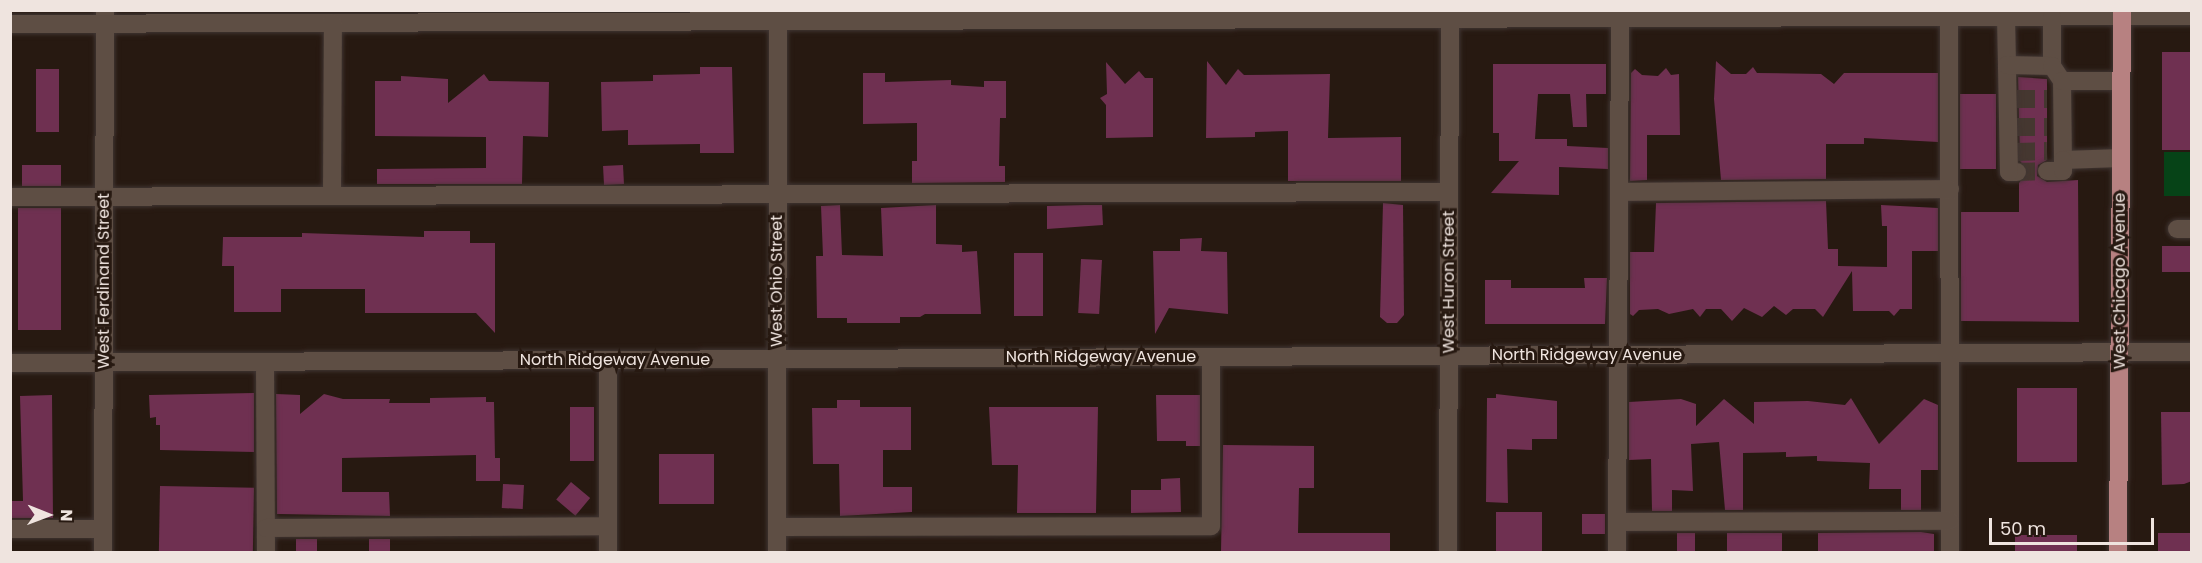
<!DOCTYPE html>
<html>
<head>
<meta charset="utf-8">
<style>
  body { margin:0 }
  #map { position:relative; width:2202px; height:563px; overflow:hidden; background:#271911; font-family:Poppins,sans-serif }
  div>[style] { position:absolute }
  .green>* { inset:0; background:#064317; transform-origin:0 0 }
  .building>* { inset:0; background:#6f3051; transform-origin:0 0 }
  .minor-tunnel>* { height:18px; margin-top:-9px; transform-origin:0; background:repeating-linear-gradient(90deg,#453730 0 18px,transparent 0 27px) }
  .roads { filter:drop-shadow(0 0 2px #403532) drop-shadow(0 0 2px #403532) }
  .minor>* { height:18px; margin:-9px; padding:0 9px; transform-origin:9px; border-radius:9px; background:#5e4e44 }
  .major>* { height:18px; margin:-9px; padding:0 9px; transform-origin:9px; border-radius:9px; background:#b78181 }
  span { translate:-50% -50%; white-space:nowrap; text-align:center; line-height:1.15; -webkit-text-stroke:6px #271911; paint-order:stroke }
  .street-label { font-size:16px; color:#efe4df }
  .frame { position:absolute; inset:0; border:12px solid #efe4df; pointer-events:none }
  .north { position:absolute; left:18px; top:485px; width:60px; height:60px; -webkit-text-stroke:4px #271911; paint-order:stroke; rotate:91deg; font-size:16px; font-weight:700; line-height:24px; text-align:center; color:#efe4df }
  .north::after { content:''; display:block; margin:auto; width:21px; height:27px; background:#efe4df; clip-path:polygon(50% 0,100% 100%,50% 72%,0 100%) }
  .scale { position:absolute; left:1989px; top:518px; width:165px; height:27px; box-sizing:border-box; border:3px solid #efe4df; border-top:0; padding-left:8px; font-size:18px; line-height:21px; white-space:nowrap; color:#efe4df; -webkit-text-stroke:4px #271911; paint-order:stroke }
</style>
</head>
<body>
<div id="map">
  <div class="green">
    <i style="left:2191px;top:152px;width:44px;height:27px;rotate:90deg"></i>
  </div>
  <div class="building">
    <i style="left:2162px;top:52px;width:30px;height:98px"></i>
    <i style="clip-path:polygon(1207px 61px,1226px 85px,1238px 69px,1244px 75px,1330px 74px,1328px 138px,1401px 137px,1401px 181px,1288px 181px,1288px 131px,1255px 132px,1255px 137px,1206px 138px)"></i>
    <i style="clip-path:polygon(1716px 61px,1731px 74px,1746px 74px,1753px 67px,1757px 73px,1821px 74px,1834px 84px,1844px 73px,1938px 73px,1938px 142px,1864px 138px,1864px 144px,1826px 144px,1826px 179px,1721px 180px,1714px 99px)"></i>
    <i style="clip-path:polygon(1106px 62px,1125px 84px,1139px 71px,1145px 78px,1153px 78px,1153px 137px,1106px 138px,1106px 105px,1100px 98px,1107px 94px)"></i>
    <i style="clip-path:polygon(1493px 64px,1606px 64px,1606px 94px,1586px 94px,1587px 127px,1573px 127px,1570px 94px,1538px 94px,1535px 139px,1567px 139px,1567px 146px,1608px 148px,1608px 169px,1559px 167px,1559px 195px,1491px 193px,1519px 161px,1499px 161px,1499px 133px,1493px 133px)"></i>
    <i style="clip-path:polygon(700px 67px,732px 67px,734px 153px,700px 153px,700px 144px,628px 145px,628px 130px,602px 131px,601px 82px,653px 81px,653px 75px,700px 74px)"></i>
    <i style="clip-path:polygon(1666px 68px,1671px 75px,1679px 74px,1680px 135px,1647px 135px,1647px 180px,1630px 181px,1631px 73px,1635px 69px,1642px 75px,1658px 76px)"></i>
    <i style="left:36px;top:69px;width:23px;height:63px"></i>
    <i style="clip-path:polygon(863px 73px,885px 73px,885px 82px,951px 80px,951px 85px,984px 87px,984px 81px,1006px 81px,1006px 118px,1000px 118px,999px 166px,1005px 166px,1005px 182px,912px 183px,912px 161px,917px 161px,917px 123px,863px 124px)"></i>
    <i style="clip-path:polygon(484px 74px,489px 81px,549px 82px,548px 137px,523px 136px,522px 184px,377px 184px,377px 169px,486px 168px,486px 137px,375px 136px,375px 81px,401px 81px,401px 76px,448px 79px,448px 103px)"></i>
    <i style="clip-path:polygon(2018px 77px,2047px 79px,2047px 160px,2038px 165px,2037px 176px,2047px 182px,2078px 180px,2079px 322px,1961px 321px,1961px 212px,2019px 212px,2019px 183px,2028px 171px,2020px 161px)"></i>
    <i style="left:1960px;top:94px;width:36px;height:75px"></i>
    <i style="left:22px;top:165px;width:39px;height:21px"></i>
    <i style="left:623px;top:165px;width:19px;height:20px;rotate:87deg"></i>
    <i style="clip-path:polygon(1826px 201px,1828px 249px,1838px 249px,1838px 266px,1887px 267px,1887px 226px,1882px 226px,1881px 205px,1938px 208px,1938px 251px,1912px 251px,1912px 309px,1900px 309px,1894px 316px,1889px 311px,1853px 311px,1852px 271px,1823px 317px,1815px 309px,1793px 309px,1786px 315px,1774px 306px,1762px 317px,1744px 308px,1732px 321px,1721px 309px,1706px 309px,1700px 317px,1693px 309px,1669px 314px,1658px 309px,1639px 310px,1633px 316px,1630px 314px,1630px 252px,1654px 252px,1656px 203px)"></i>
    <i style="clip-path:polygon(1383px 203px,1403px 205px,1404px 315px,1397px 323px,1387px 323px,1380px 317px)"></i>
    <i style="clip-path:polygon(840px 205px,842px 255px,883px 256px,881px 208px,936px 205px,936px 244px,962px 245px,962px 252px,977px 251px,981px 314px,925px 314px,920px 317px,900px 317px,900px 323px,847px 323px,847px 318px,817px 318px,816px 256px,823px 256px,821px 206px)"></i>
    <i style="clip-path:polygon(1084px 205px,1102px 205px,1103px 225px,1047px 229px,1047px 206px)"></i>
    <i style="left:18px;top:208px;width:43px;height:122px"></i>
    <i style="clip-path:polygon(424px 231px,470px 231px,470px 243px,495px 243px,495px 333px,476px 313px,365px 313px,365px 289px,281px 289px,281px 312px,234px 312px,234px 266px,222px 266px,223px 237px,302px 237px,302px 233px,424px 237px)"></i>
    <i style="clip-path:polygon(1202px 238px,1201px 251px,1227px 252px,1228px 314px,1169px 308px,1155px 334px,1153px 251px,1180px 251px,1180px 239px)"></i>
    <i style="left:2162px;top:246px;width:30px;height:26px"></i>
    <i style="left:1014px;top:253px;width:29px;height:63px"></i>
    <i style="left:1081px;top:259px;width:21px;height:54px;rotate:3deg"></i>
    <i style="clip-path:polygon(1584px 278px,1607px 278px,1605px 324px,1485px 324px,1485px 280px,1511px 280px,1511px 288px,1585px 288px)"></i>
    <i style="left:2017px;top:388px;width:60px;height:74px"></i>
    <i style="clip-path:polygon(254px 393px,254px 452px,160px 450px,160px 425px,156px 425px,156px 417px,150px 418px,149px 395px)"></i>
    <i style="clip-path:polygon(276px 394px,300px 395px,300px 414px,324px 394px,343px 399px,390px 399px,389px 403px,430px 403px,430px 398px,486px 397px,486px 402px,494px 402px,495px 458px,500px 458px,500px 481px,476px 481px,476px 455px,342px 458px,342px 492px,389px 492px,390px 516px,277px 514px)"></i>
    <i style="clip-path:polygon(1496px 394px,1557px 401px,1557px 439px,1532px 439px,1532px 450px,1507px 449px,1508px 503px,1486px 502px,1487px 398px,1496px 398px)"></i>
    <i style="clip-path:polygon(52px 395px,53px 518px,11px 518px,11px 501px,23px 501px,20px 396px)"></i>
    <i style="clip-path:polygon(1156px 395px,1200px 395px,1200px 446px,1186px 446px,1186px 441px,1157px 441px)"></i>
    <i style="clip-path:polygon(1851px 398px,1879px 444px,1924px 399px,1938px 405px,1938px 470px,1921px 470px,1921px 510px,1901px 510px,1901px 489px,1869px 489px,1870px 463px,1817px 461px,1817px 456px,1786px 457px,1786px 452px,1743px 453px,1743px 510px,1725px 510px,1719px 442px,1691px 444px,1693px 491px,1672px 490px,1672px 511px,1652px 511px,1651px 459px,1629px 460px,1629px 402px,1681px 399px,1696px 404px,1696px 426px,1724px 399px,1754px 424px,1754px 402px,1808px 401px,1845px 405px)"></i>
    <i style="clip-path:polygon(837px 400px,860px 400px,860px 407px,911px 407px,911px 450px,883px 450px,883px 487px,912px 487px,912px 512px,840px 516px,839px 464px,813px 464px,812px 408px,837px 408px)"></i>
    <i style="left:594px;top:407px;width:54px;height:24px;rotate:90deg"></i>
    <i style="clip-path:polygon(989px 407px,1098px 407px,1096px 513px,1017px 513px,1018px 465px,992px 465px)"></i>
    <i style="clip-path:polygon(2161px 412px,2192px 412px,2192px 481px,2184px 484px,2162px 485px)"></i>
    <i style="clip-path:polygon(1223px 445px,1314px 446px,1314px 488px,1299px 488px,1298px 533px,1390px 533px,1390px 552px,1221px 552px)"></i>
    <i style="left:659px;top:454px;width:55px;height:50px"></i>
    <i style="clip-path:polygon(1180px 478px,1181px 512px,1131px 513px,1131px 490px,1161px 490px,1161px 479px)"></i>
    <i style="left:571px;top:482px;width:25px;height:23px;rotate:40deg"></i>
    <i style="left:503px;top:484px;width:21px;height:24px;rotate:3deg"></i>
    <i style="left:160px;top:486px;width:94px;height:66px;rotate:1deg"></i>
    <i style="left:1496px;top:512px;width:46px;height:40px"></i>
    <i style="left:1582px;top:514px;width:23px;height:20px"></i>
    <i style="clip-path:polygon(1921px 532px,1934px 534px,1934px 552px,1818px 552px,1818px 533px)"></i>
    <i style="left:1677px;top:533px;width:18px;height:19px"></i>
    <i style="left:1727px;top:533px;width:55px;height:19px"></i>
    <i style="left:2158px;top:533px;width:34px;height:19px"></i>
    <i style="left:2015px;top:535px;width:62px;height:17px"></i>
    <i style="left:296px;top:539px;width:21px;height:13px"></i>
    <i style="left:369px;top:539px;width:21px;height:13px"></i>
  </div>
  <div class="minor-tunnel">
    <i style="left:2017px;top:99px;width:30px"></i>
    <i style="left:2017px;top:127px;width:30px"></i>
    <i style="left:2017px;top:152px;width:30px;rotate:-2deg"></i>
    <i style="left:2017px;top:172px;width:30px;rotate:-2deg"></i>
  </div>
  <div class="roads">
    <div class="minor">
      <i style="left:1949px;top:10px;width:542px;rotate:89.89deg"></i>
      <i style="left:2006px;top:17px;width:48px;rotate:88.8deg"></i>
      <i style="left:10px;top:24px;width:2182px;rotate:-0.21deg"></i>
      <i style="left:2052px;top:66px;width:49px;rotate:-90deg"></i>
      <i style="left:2062px;top:81px;width:79px;rotate:89.3deg"></i>
      <i style="left:2063px;top:160px;width:58px;rotate:-2deg"></i>
      <i style="left:2047px;top:171px;width:16px"></i>
      <i style="left:2063px;top:171px;width:11px;rotate:-90deg"></i>
      <i style="left:2017px;top:172px;width:8px;rotate:180deg"></i>
      <i style="left:2009px;top:172px;width:107px;rotate:-91.1deg"></i>
      <i style="left:2007px;top:65px;width:45px;rotate:1.3deg"></i>
      <i style="left:2052px;top:66px;width:18px;rotate:56deg"></i>
      <i style="left:2062px;top:81px;width:59px"></i>
      <i style="left:1619px;top:192px;width:331px;rotate:-0.5deg"></i>
      <i style="left:332px;top:196px;width:173px;rotate:-89.7deg"></i>
      <i style="left:10px;top:197px;width:1439px;rotate:-0.2deg"></i>
      <i style="left:2177px;top:229px;width:15px"></i>
      <i style="left:265px;top:362px;width:190px;rotate:89.7deg"></i>
      <i style="left:10px;top:363px;width:2182px;rotate:-0.29deg"></i>
      <i style="left:1617px;top:522px;width:333px;rotate:-0.2deg"></i>
      <i style="left:777px;top:527px;width:434px;rotate:-0.1deg"></i>
      <i style="left:1211px;top:526px;width:169px;rotate:-90deg"></i>
      <i style="left:266px;top:528px;width:342px;rotate:-0.3deg"></i>
      <i style="left:10px;top:529px;width:93px"></i>
      <i style="left:103px;top:552px;width:542px;rotate:-89.79deg"></i>
      <i style="left:608px;top:552px;width:192px;rotate:-90deg"></i>
      <i style="left:777px;top:552px;width:541px;rotate:-89.89deg"></i>
      <i style="left:1448px;top:552px;width:542px;rotate:-89.79deg"></i>
      <i style="left:1617px;top:552px;width:542px;rotate:-89.68deg"></i>
    </div>
    <div class="major">
      <i style="left:2118px;top:552px;width:542px;rotate:-89.58deg"></i>
    </div>
  </div>
  <div class="street-label">
    <span style="left:104px;top:281px;rotate:-90deg">West Ferdinand Street</span>
    <span style="left:777px;top:281px;rotate:-90deg">West Ohio Street</span>
    <span style="left:2120px;top:281px;rotate:-90deg">West Chicago Avenue</span>
    <span style="left:1449px;top:282px;rotate:-90deg">West Huron Street</span>
    <span style="left:1587px;top:355px">North Ridgeway Avenue</span>
    <span style="left:1101px;top:357px">North Ridgeway Avenue</span>
    <span style="left:615px;top:360px">North Ridgeway Avenue</span>
  </div>
  <div class="frame"></div>
  <div class="north">N</div>
  <div class="scale">50 m</div>
</div>
</body>
</html>
